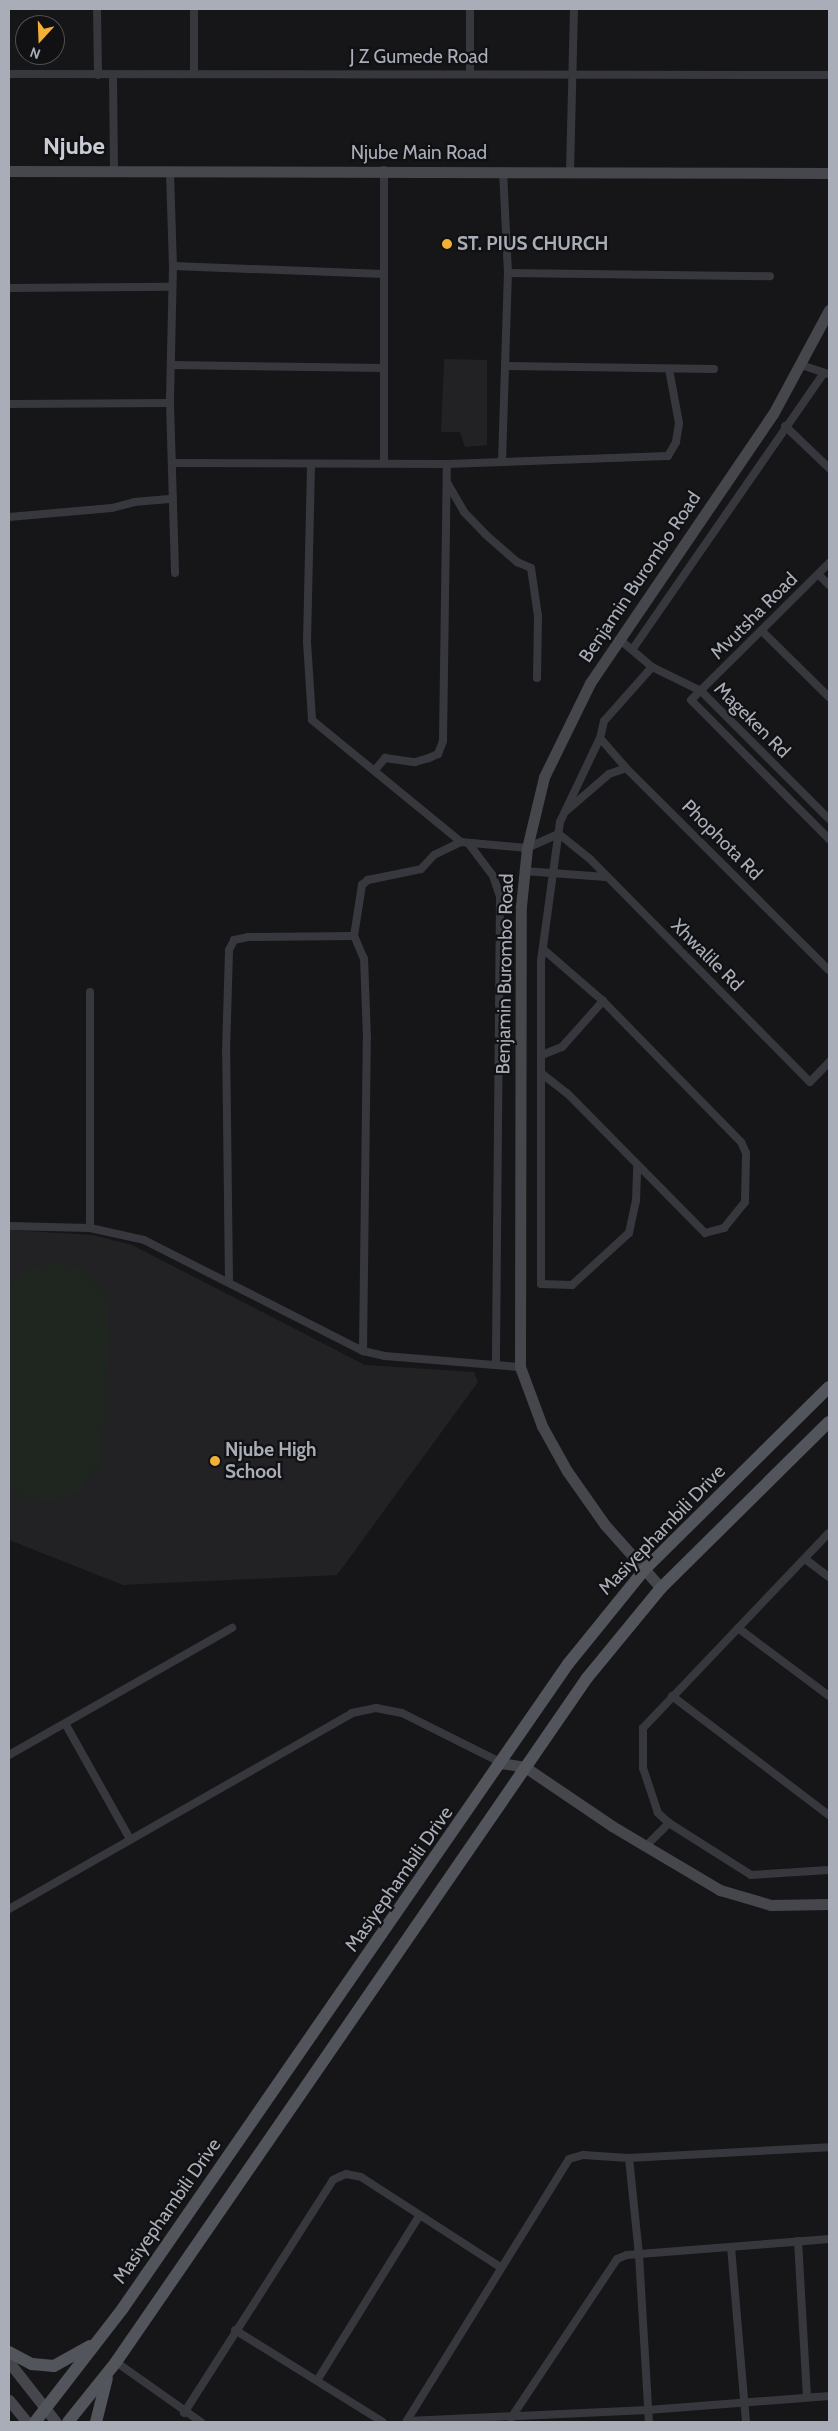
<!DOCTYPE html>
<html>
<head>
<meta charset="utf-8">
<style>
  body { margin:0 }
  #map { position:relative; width:838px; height:2431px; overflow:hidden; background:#161618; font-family:Cabin,sans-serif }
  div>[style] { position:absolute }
  .built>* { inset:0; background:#222225 }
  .green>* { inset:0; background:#1e261f }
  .street>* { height:8px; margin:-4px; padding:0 4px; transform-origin:4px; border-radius:4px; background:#37383d }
  .secondary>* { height:11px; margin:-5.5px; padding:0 5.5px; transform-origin:5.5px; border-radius:5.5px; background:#45474d }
  .primary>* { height:12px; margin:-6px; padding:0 6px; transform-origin:6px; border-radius:6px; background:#53555c }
  .dots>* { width:14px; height:14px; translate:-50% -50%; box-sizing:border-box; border:2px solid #111113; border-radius:50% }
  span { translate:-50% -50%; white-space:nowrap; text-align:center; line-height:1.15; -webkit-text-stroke:4.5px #111113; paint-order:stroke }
  .street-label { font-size:19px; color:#a8adb8 }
  .poi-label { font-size:19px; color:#a8adb8; font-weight:700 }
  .left { translate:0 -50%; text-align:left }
  .district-label { font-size:24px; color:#c9ccd4; font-weight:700 }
  .frame { position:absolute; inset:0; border:10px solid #a8adb8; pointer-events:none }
  .north { position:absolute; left:15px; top:15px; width:50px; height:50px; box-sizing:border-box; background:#111113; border:1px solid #4d4f55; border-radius:50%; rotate:200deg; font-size:14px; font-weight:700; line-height:20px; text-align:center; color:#a8adb8 }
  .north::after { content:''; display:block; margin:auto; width:18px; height:22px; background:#f2b134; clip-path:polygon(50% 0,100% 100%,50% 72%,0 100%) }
</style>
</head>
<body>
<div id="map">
  <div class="built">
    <i style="clip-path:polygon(444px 359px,487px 360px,487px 445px,465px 447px,460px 432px,441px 432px)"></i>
    <i style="clip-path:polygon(9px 1230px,93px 1235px,132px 1245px,365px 1365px,474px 1372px,478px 1382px,337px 1575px,123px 1585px,9px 1540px)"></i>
  </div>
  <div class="green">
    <i style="clip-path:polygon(55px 1262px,78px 1268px,106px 1294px,109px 1338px,101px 1460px,78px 1493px,52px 1501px,20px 1496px,9px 1486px,9px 1289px,23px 1272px)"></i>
  </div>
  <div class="street">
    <i style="left:97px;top:9px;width:66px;rotate:89.1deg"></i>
    <i style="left:194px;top:73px;width:64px;rotate:-90deg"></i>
    <i style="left:9px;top:74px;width:820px;rotate:0.07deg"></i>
    <i style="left:470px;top:74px;width:65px;rotate:-90deg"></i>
    <i style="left:113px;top:75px;width:98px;rotate:89.4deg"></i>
    <i style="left:170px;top:172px;width:94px;rotate:88.2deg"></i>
    <i style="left:173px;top:266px;width:137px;rotate:91.3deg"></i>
    <i style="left:170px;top:403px;width:170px;rotate:88.3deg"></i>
    <i style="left:570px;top:172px;width:163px;rotate:-88.6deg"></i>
    <i style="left:173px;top:266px;width:211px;rotate:2.2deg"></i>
    <i style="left:508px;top:273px;width:262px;rotate:0.7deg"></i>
    <i style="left:9px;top:288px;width:162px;rotate:-0.4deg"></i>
    <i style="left:171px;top:365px;width:213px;rotate:0.8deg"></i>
    <i style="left:801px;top:365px;width:29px;rotate:18deg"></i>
    <i style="left:507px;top:366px;width:207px;rotate:0.8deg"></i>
    <i style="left:9px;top:404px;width:161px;rotate:-0.4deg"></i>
    <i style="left:785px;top:426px;width:61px;rotate:43.7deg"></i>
    <i style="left:384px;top:462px;width:292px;rotate:-90deg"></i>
    <i style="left:502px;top:462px;width:189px;rotate:-88.2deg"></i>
    <i style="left:508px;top:273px;width:102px;rotate:-92.8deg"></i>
    <i style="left:172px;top:463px;width:275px;rotate:0.2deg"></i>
    <i style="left:447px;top:464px;width:221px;rotate:-2.1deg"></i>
    <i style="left:668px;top:456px;width:16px;rotate:-60deg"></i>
    <i style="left:676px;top:442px;width:19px;rotate:-81deg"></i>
    <i style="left:679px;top:423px;width:55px;rotate:-100.5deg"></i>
    <i style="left:311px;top:466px;width:176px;rotate:91.3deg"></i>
    <i style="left:307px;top:642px;width:78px;rotate:86.3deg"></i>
    <i style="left:312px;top:720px;width:193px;rotate:39.3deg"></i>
    <i style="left:461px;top:842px;width:66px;rotate:5.2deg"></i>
    <i style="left:527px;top:848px;width:35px;rotate:-24deg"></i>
    <i style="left:448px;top:484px;width:32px;rotate:60deg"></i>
    <i style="left:464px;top:512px;width:30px;rotate:46deg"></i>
    <i style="left:485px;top:534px;width:43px;rotate:41.2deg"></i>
    <i style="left:517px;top:562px;width:15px;rotate:23deg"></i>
    <i style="left:531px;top:568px;width:49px;rotate:81.7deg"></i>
    <i style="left:538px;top:616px;width:62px;rotate:90.9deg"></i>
    <i style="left:9px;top:517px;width:103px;rotate:-5deg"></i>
    <i style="left:112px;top:508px;width:23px;rotate:-15deg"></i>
    <i style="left:134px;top:502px;width:38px;rotate:-5deg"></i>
    <i style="left:829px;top:563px;width:194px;rotate:135.2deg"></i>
    <i style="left:691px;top:700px;width:196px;rotate:45.2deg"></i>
    <i style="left:819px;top:575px;width:14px;rotate:45deg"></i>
    <i style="left:763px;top:632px;width:93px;rotate:44.6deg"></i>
    <i style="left:619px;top:639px;width:43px;rotate:40.3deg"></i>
    <i style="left:652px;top:667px;width:55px;rotate:26.1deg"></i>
    <i style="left:701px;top:691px;width:181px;rotate:45deg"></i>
    <i style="left:632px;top:650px;width:337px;rotate:-55.3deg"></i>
    <i style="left:652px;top:667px;width:72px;rotate:131.6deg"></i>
    <i style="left:604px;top:721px;width:17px;rotate:103deg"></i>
    <i style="left:600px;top:738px;width:40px;rotate:49deg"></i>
    <i style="left:626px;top:768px;width:286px;rotate:44.9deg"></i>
    <i style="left:600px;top:738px;width:93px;rotate:115.5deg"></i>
    <i style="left:560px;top:822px;width:140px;rotate:97.8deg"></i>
    <i style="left:541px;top:961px;width:323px;rotate:90deg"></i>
    <i style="left:541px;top:1284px;width:31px;rotate:2deg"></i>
    <i style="left:572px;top:1285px;width:77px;rotate:-42.4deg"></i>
    <i style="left:629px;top:1233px;width:33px;rotate:-78deg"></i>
    <i style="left:636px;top:1201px;width:34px;rotate:-88deg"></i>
    <i style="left:375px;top:770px;width:16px;rotate:-50deg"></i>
    <i style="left:385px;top:758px;width:30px;rotate:8deg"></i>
    <i style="left:415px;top:762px;width:15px;rotate:-16deg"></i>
    <i style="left:429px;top:758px;width:10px;rotate:-24deg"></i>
    <i style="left:438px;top:754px;width:14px;rotate:-69deg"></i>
    <i style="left:443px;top:741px;width:277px;rotate:-89.2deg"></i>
    <i style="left:565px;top:812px;width:58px;rotate:-40.8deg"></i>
    <i style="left:609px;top:774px;width:18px;rotate:-19deg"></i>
    <i style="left:559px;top:834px;width:40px;rotate:39deg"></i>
    <i style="left:590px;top:859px;width:313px;rotate:45.4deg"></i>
    <i style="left:810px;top:1082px;width:28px;rotate:-46deg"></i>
    <i style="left:469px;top:844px;width:40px;rotate:53deg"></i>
    <i style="left:493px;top:876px;width:21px;rotate:71deg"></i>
    <i style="left:500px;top:896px;width:468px;rotate:90.5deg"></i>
    <i style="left:524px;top:871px;width:82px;rotate:4.2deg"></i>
    <i style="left:90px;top:992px;width:236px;rotate:90deg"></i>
    <i style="left:542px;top:1055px;width:22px;rotate:-22deg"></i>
    <i style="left:562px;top:1047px;width:62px;rotate:-48.3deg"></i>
    <i style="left:541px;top:1073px;width:33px;rotate:38deg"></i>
    <i style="left:567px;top:1093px;width:197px;rotate:45.4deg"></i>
    <i style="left:705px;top:1233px;width:20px;rotate:-15deg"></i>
    <i style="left:724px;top:1228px;width:33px;rotate:-51deg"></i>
    <i style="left:745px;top:1202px;width:49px;rotate:-88.8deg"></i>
    <i style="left:746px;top:1153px;width:12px;rotate:-114deg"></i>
    <i style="left:741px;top:1142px;width:197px;rotate:-134.4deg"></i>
    <i style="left:603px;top:1001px;width:79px;rotate:-139.1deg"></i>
    <i style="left:9px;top:1226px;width:81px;rotate:1.4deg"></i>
    <i style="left:90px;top:1228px;width:55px;rotate:12.5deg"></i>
    <i style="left:144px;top:1240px;width:246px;rotate:26.9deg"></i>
    <i style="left:363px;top:1351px;width:23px;rotate:13deg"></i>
    <i style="left:385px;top:1356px;width:135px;rotate:4.7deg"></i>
    <i style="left:229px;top:1282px;width:230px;rotate:-90.7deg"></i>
    <i style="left:226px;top:1052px;width:102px;rotate:-88.3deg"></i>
    <i style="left:229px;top:950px;width:11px;rotate:-63deg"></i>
    <i style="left:234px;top:940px;width:14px;rotate:-12deg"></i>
    <i style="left:248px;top:937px;width:106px;rotate:-0.5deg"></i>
    <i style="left:363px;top:1351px;width:312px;rotate:-89.3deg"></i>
    <i style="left:367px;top:1039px;width:80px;rotate:-92.1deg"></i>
    <i style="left:364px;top:959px;width:25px;rotate:-113deg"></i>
    <i style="left:354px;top:936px;width:52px;rotate:-81.1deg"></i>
    <i style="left:362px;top:885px;width:8px;rotate:-40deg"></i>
    <i style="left:368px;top:880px;width:54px;rotate:-11.7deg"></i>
    <i style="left:421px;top:869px;width:19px;rotate:-47deg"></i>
    <i style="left:434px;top:855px;width:30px;rotate:-26deg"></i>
    <i style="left:805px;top:1559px;width:30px;rotate:37deg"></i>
    <i style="left:738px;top:1628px;width:114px;rotate:36.8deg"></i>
    <i style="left:672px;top:1696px;width:197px;rotate:37.2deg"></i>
    <i style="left:66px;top:1725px;width:131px;rotate:60.7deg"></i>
    <i style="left:9px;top:1755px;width:257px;rotate:-29.7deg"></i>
    <i style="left:669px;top:1823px;width:97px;rotate:32.4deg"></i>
    <i style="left:751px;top:1875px;width:78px;rotate:-3.7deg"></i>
    <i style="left:646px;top:1846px;width:33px;rotate:-45deg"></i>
    <i style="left:669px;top:1823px;width:15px;rotate:-138deg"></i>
    <i style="left:658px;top:1813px;width:47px;rotate:-108.4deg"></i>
    <i style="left:643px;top:1768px;width:40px;rotate:-90deg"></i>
    <i style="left:643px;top:1728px;width:269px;rotate:-46.4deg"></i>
    <i style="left:9px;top:1909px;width:395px;rotate:-29.7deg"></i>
    <i style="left:352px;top:1713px;width:25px;rotate:-12deg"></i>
    <i style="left:376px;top:1708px;width:26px;rotate:11deg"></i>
    <i style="left:402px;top:1713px;width:112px;rotate:26.6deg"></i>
    <i style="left:629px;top:2158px;width:98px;rotate:84.1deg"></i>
    <i style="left:639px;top:2255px;width:167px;rotate:86.6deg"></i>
    <i style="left:798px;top:2241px;width:156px;rotate:86.7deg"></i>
    <i style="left:731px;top:2247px;width:176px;rotate:85.1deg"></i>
    <i style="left:235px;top:2330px;width:174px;rotate:31.9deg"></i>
    <i style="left:116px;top:2362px;width:104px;rotate:35.2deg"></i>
    <i style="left:318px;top:2379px;width:192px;rotate:-58.2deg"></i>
    <i style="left:184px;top:2413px;width:277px;rotate:-57.4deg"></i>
    <i style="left:333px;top:2180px;width:7px;rotate:-27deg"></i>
    <i style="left:339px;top:2177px;width:8px;rotate:-23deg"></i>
    <i style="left:346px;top:2174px;width:15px;rotate:11deg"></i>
    <i style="left:361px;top:2177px;width:166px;rotate:32.9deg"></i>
    <i style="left:511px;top:2418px;width:191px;rotate:-56.3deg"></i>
    <i style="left:617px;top:2259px;width:11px;rotate:-22deg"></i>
    <i style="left:627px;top:2255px;width:203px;rotate:-4.5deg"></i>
    <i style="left:407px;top:2421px;width:241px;rotate:-2.6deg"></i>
    <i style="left:648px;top:2410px;width:182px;rotate:-4.4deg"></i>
    <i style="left:406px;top:2422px;width:309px;rotate:-58.2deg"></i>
    <i style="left:569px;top:2159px;width:15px;rotate:-16deg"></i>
    <i style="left:583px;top:2155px;width:46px;rotate:3.7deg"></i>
    <i style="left:629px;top:2158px;width:200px;rotate:-3.1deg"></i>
  </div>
  <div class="secondary">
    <i style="left:9px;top:171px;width:820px;rotate:0.14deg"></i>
    <i style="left:661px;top:1588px;width:84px;rotate:-131.6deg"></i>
    <i style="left:605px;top:1525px;width:66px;rotate:-125.1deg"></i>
    <i style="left:567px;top:1471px;width:51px;rotate:-119.1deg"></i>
    <i style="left:542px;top:1426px;width:63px;rotate:-110.4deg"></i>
    <i style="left:520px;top:1367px;width:461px;rotate:-89.9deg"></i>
    <i style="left:521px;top:906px;width:58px;rotate:-84.1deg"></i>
    <i style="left:527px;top:848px;width:73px;rotate:-76.5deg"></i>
    <i style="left:544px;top:777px;width:105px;rotate:-63.9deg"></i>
    <i style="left:590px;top:683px;width:325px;rotate:-55.8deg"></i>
    <i style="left:773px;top:414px;width:118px;rotate:-61.7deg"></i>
    <i style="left:502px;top:1763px;width:23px;rotate:10deg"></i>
    <i style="left:525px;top:1767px;width:105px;rotate:34.1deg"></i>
    <i style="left:612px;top:1826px;width:126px;rotate:30.7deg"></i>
    <i style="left:720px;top:1890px;width:53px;rotate:16.4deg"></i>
    <i style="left:771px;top:1905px;width:58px;rotate:-1deg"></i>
    <i style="left:9px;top:2362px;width:76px;rotate:51.9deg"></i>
    <i style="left:9px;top:2400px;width:28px;rotate:51deg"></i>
  </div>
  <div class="primary">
    <i style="left:9px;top:2352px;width:26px;rotate:28deg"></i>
    <i style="left:32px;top:2364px;width:22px;rotate:5deg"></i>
    <i style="left:54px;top:2366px;width:41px;rotate:-29.1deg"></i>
    <i style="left:35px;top:2422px;width:144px;rotate:-52.3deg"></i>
    <i style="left:123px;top:2308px;width:783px;rotate:-55.36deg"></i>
    <i style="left:568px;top:1664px;width:121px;rotate:-51deg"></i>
    <i style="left:644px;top:1570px;width:260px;rotate:-44.7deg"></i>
    <i style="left:68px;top:2422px;width:77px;rotate:-51.3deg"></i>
    <i style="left:116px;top:2362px;width:830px;rotate:-55.45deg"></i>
    <i style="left:587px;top:1678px;width:117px;rotate:-50.6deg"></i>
    <i style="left:661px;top:1588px;width:236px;rotate:-44.7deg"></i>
    <i style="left:96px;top:2422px;width:45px;rotate:-76deg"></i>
  </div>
  <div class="dots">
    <i style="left:447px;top:244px;background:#f2b134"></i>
    <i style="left:215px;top:1461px;background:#f2b134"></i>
  </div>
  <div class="street-label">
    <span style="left:419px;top:57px">J Z Gumede Road</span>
    <span style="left:419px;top:153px">Njube Main Road</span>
    <span style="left:640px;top:577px;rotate:-56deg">Benjamin Burombo Road</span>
    <span style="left:754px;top:616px;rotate:-45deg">Mvutsha Road</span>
    <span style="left:752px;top:720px;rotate:45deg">Mageken Rd</span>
    <span style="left:722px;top:840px;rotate:45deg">Phophota Rd</span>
    <span style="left:707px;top:955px;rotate:45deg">Xhwalile Rd</span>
    <span style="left:505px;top:974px;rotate:-89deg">Benjamin Burombo Road</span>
    <span style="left:662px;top:1530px;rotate:-46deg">Masiyephambili Drive</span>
    <span style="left:399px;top:1879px;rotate:-55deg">Masiyephambili Drive</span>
    <span style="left:167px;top:2211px;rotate:-55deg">Masiyephambili Drive</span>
  </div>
  <div class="poi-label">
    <span class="left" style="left:457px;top:244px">ST. PIUS CHURCH</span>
    <span class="left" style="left:225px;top:1461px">Njube High<br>School</span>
  </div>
  <div class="district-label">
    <span style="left:74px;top:146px">Njube</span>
  </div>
  <div class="frame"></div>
  <div class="north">N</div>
</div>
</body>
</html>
